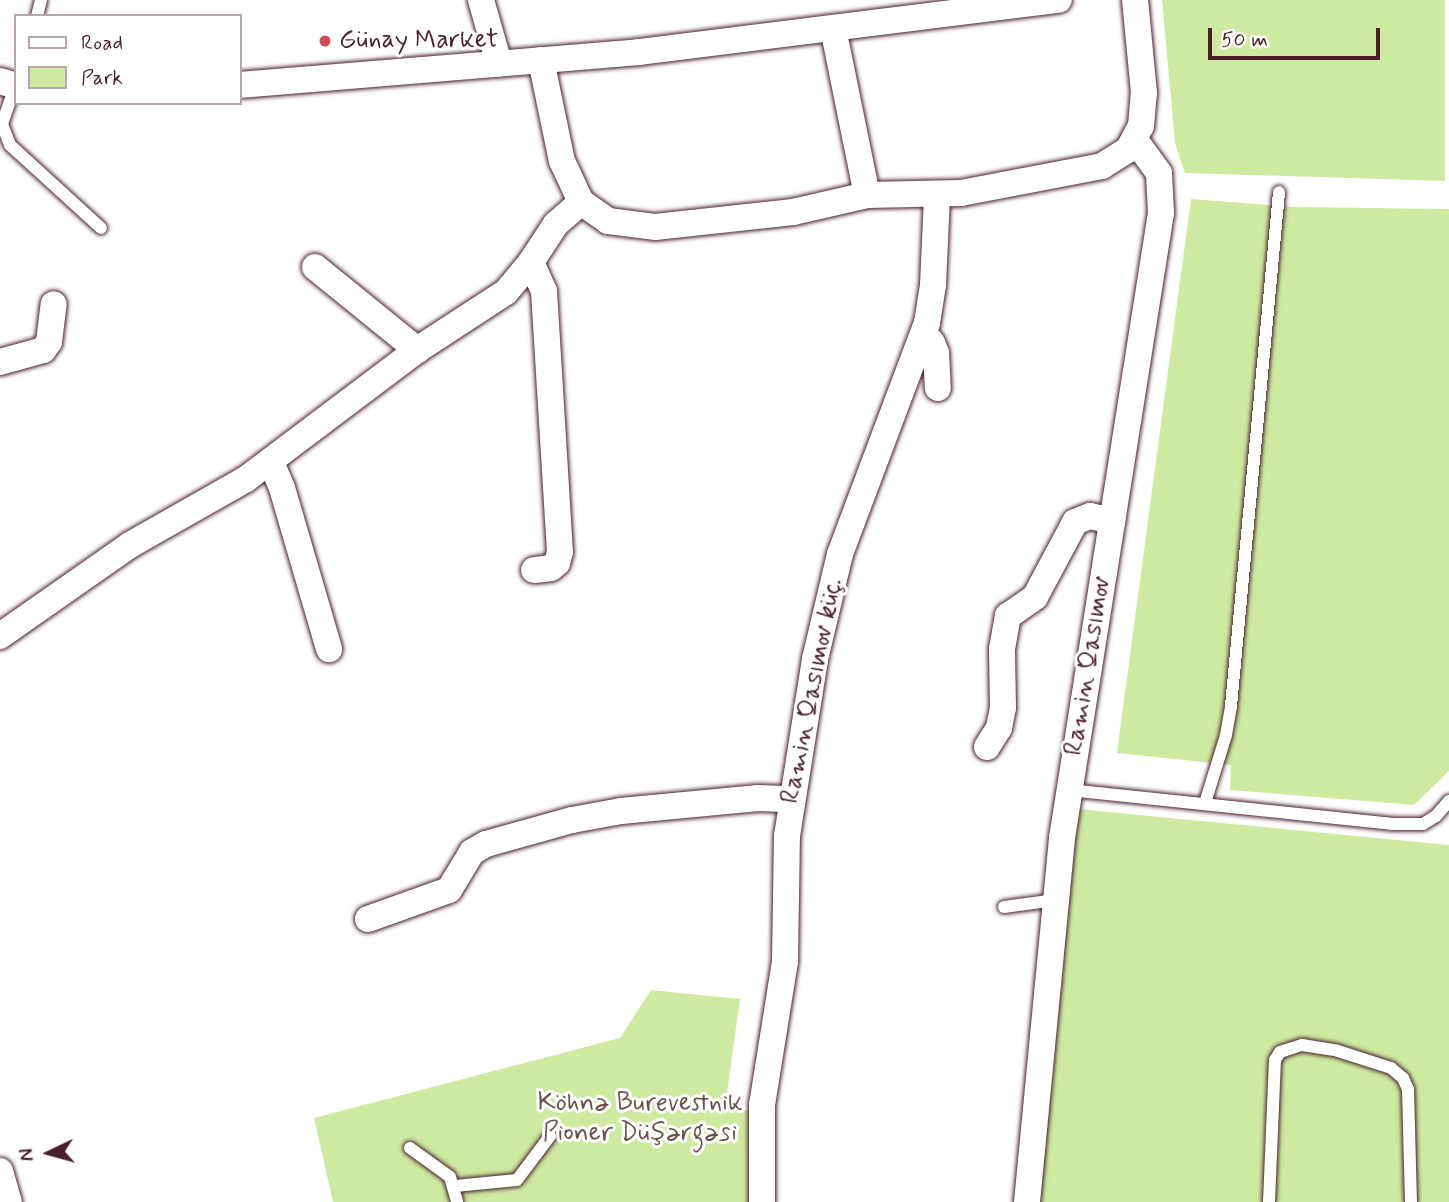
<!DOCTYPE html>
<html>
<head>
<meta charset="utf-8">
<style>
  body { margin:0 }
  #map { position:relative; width:1449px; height:1202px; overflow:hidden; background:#fff; font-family:Mynerve,sans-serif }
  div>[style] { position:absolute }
  .green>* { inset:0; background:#ceeaa1 }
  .roads { filter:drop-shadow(0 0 2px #4a1f2b) drop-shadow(0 0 2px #4a1f2b) }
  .service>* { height:12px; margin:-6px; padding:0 6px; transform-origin:6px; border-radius:6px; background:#fff }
  .minor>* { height:26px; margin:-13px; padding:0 13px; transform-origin:13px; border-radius:13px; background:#fff }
  .dots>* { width:19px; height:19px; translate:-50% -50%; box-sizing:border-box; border:4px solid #fff; border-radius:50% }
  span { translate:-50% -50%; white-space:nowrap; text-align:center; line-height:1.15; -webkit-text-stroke:6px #fff; paint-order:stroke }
  .poi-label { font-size:26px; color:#4a1f2b }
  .left { translate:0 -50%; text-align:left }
  .street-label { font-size:26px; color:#4a1f2b }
  .park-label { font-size:26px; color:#6b5248 }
  .legend { position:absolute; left:14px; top:14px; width:228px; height:91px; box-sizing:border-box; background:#fff; border:2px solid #b7a5aa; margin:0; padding:9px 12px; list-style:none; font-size:21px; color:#4a1f2b }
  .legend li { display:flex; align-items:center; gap:14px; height:35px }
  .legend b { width:35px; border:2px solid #b7a5aa }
  .north { position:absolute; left:14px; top:1118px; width:70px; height:70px; -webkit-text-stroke:5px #fff; paint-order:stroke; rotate:265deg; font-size:19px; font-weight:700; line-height:28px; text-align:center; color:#4a1f2b }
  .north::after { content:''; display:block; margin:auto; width:24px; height:32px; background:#4a1f2b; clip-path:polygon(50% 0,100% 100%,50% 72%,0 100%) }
  .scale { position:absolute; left:1208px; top:28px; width:172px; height:32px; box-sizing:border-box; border:4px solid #4a1f2b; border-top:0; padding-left:9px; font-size:21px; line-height:24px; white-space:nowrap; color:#4a1f2b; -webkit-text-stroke:5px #fff; paint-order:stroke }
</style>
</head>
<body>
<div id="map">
  <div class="green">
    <i style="clip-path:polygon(1162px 0,1445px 0,1445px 181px,1185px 173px,1175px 143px)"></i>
    <i style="clip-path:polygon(1191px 199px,1294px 207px,1449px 209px,1449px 771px,1414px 805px,1230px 790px,1231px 765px,1117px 753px)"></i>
    <i style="clip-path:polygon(1077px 809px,1449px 845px,1449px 1202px,1040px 1202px)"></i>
    <i style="clip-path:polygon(651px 990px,740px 999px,725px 1108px,751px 1111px,752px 1202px,333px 1202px,314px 1118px,620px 1038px)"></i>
  </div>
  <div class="roads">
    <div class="service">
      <i style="left:37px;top:16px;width:16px;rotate:-76deg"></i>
      <i style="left:16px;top:84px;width:42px;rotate:109.3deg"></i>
      <i style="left:2px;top:124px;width:22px;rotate:69deg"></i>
      <i style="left:10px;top:145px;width:123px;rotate:42.4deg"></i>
      <i style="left:1069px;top:790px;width:326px;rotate:6deg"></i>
      <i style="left:1393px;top:824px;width:30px"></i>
      <i style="left:1423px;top:824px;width:15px;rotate:-32deg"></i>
      <i style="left:1436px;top:816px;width:20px;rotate:-49deg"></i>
      <i style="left:1205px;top:803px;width:71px;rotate:-72.8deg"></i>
      <i style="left:1226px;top:735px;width:29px;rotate:-80deg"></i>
      <i style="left:1231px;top:706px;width:516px;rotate:-84.66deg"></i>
      <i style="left:1004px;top:907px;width:52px;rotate:-7.7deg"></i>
      <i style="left:410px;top:1148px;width:49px;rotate:35.9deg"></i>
      <i style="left:450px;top:1177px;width:26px;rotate:74deg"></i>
      <i style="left:455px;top:1186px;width:62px;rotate:-5.5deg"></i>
      <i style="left:517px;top:1180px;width:55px;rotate:-53.1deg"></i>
      <i style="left:1269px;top:1202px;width:142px;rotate:-87.6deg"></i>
      <i style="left:1275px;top:1060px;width:9px;rotate:-58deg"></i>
      <i style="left:1280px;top:1052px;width:23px;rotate:-18deg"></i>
      <i style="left:1302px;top:1045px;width:36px;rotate:9deg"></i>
      <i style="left:1338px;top:1051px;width:56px;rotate:17.8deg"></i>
      <i style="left:1391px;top:1068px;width:16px;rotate:40deg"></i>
      <i style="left:1403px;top:1078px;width:12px;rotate:66deg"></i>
      <i style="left:1408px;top:1089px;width:113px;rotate:88.5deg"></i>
    </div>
    <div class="minor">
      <i style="left:481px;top:0;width:66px;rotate:74.1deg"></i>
      <i style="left:833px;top:28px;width:170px;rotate:78.5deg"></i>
      <i style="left:541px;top:60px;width:103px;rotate:78.3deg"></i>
      <i style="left:562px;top:161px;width:45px;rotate:65.1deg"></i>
      <i style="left:581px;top:202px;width:33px;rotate:35deg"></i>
      <i style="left:608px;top:221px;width:47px;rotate:7.3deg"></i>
      <i style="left:655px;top:227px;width:139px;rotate:-6.2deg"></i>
      <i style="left:793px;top:212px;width:76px;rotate:-12.9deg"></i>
      <i style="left:867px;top:195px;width:94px;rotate:-1.2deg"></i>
      <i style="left:961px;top:193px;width:144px;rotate:-10.8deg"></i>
      <i style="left:1102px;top:166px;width:31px;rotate:-32deg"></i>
      <i style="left:1128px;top:150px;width:27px;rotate:-62deg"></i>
      <i style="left:1141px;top:126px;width:33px;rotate:-85deg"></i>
      <i style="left:1144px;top:93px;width:93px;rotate:-95.5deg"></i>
      <i style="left:0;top:81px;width:17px;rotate:17deg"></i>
      <i style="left:240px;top:85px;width:400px;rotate:-4.7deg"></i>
      <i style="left:639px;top:52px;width:423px;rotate:-7.1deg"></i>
      <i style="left:531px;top:262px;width:32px;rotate:66deg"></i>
      <i style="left:544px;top:291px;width:261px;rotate:86.5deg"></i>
      <i style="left:560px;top:552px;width:11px;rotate:105deg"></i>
      <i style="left:557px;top:563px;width:8px;rotate:140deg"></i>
      <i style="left:551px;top:568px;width:17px;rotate:173deg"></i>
      <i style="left:315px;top:267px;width:132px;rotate:39.1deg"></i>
      <i style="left:924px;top:333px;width:13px;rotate:51deg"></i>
      <i style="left:932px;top:343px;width:11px;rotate:68deg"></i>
      <i style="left:936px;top:353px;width:35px;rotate:87deg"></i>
      <i style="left:0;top:362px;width:45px;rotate:-15.6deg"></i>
      <i style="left:43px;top:350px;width:10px;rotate:-53deg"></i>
      <i style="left:49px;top:342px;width:38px;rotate:-83deg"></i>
      <i style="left:271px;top:462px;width:28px;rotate:67deg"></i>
      <i style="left:282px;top:488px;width:168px;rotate:73.7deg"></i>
      <i style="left:0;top:636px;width:159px;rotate:-35deg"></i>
      <i style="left:130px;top:545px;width:133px;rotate:-29.6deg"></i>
      <i style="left:246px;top:479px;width:214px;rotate:-37deg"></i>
      <i style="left:417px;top:350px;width:106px;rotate:-33.1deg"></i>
      <i style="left:506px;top:292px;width:39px;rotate:-50deg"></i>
      <i style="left:531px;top:262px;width:45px;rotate:-56.7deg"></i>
      <i style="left:556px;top:224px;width:33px;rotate:-41deg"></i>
      <i style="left:987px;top:747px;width:22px;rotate:-58deg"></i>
      <i style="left:999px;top:728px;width:20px;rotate:-79deg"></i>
      <i style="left:1003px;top:708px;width:59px;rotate:-91deg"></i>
      <i style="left:1002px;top:649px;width:34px;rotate:-80deg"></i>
      <i style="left:1008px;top:616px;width:33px;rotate:-35deg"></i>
      <i style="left:1035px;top:597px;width:85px;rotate:-61.9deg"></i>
      <i style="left:1075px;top:522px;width:16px;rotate:-22deg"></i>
      <i style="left:1090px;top:516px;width:23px;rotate:13deg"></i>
      <i style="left:368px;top:919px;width:86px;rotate:-19.7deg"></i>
      <i style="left:449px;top:890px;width:44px;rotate:-58.8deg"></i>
      <i style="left:472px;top:852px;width:16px;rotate:-30deg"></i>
      <i style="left:486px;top:844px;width:89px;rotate:-15.6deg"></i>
      <i style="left:572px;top:820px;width:50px;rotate:-10.4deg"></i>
      <i style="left:621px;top:811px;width:138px;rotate:-5.4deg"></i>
      <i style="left:758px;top:798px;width:33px;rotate:2deg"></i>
      <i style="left:0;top:1171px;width:32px;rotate:74deg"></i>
      <i style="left:762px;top:1202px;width:97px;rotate:-90deg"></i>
      <i style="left:762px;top:1105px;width:146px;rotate:-80.9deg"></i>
      <i style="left:785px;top:961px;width:125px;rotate:-89.1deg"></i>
      <i style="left:787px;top:836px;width:179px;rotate:-81deg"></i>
      <i style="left:815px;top:659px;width:108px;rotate:-76.6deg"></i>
      <i style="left:840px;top:554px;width:247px;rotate:-69.4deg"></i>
      <i style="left:927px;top:323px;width:38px;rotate:-81deg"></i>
      <i style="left:933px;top:285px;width:89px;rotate:-87.4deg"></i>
      <i style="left:1027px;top:1202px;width:366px;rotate:-84.5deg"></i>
      <i style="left:1062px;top:838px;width:633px;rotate:-81deg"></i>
      <i style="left:1161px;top:213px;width:40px;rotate:-92.9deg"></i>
      <i style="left:1159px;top:173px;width:39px;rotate:-126deg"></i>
    </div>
  </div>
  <div class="dots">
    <i style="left:325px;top:41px;background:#d1495b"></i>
  </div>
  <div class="poi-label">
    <span class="left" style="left:339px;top:41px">Günay Market</span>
  </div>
  <div class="street-label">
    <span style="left:1089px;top:666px;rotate:-81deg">Ramin Qasımov</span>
    <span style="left:813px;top:691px;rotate:-79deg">Ramin Qasımov küç.</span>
  </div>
  <div class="park-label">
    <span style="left:640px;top:1119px">Köhnə Burevestnik<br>Pioner Düşərgəsi</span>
  </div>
  <ul class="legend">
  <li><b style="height:9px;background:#fff"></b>Road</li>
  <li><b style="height:19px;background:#ceeaa1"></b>Park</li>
  </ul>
  <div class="north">N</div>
  <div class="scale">50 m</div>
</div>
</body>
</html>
